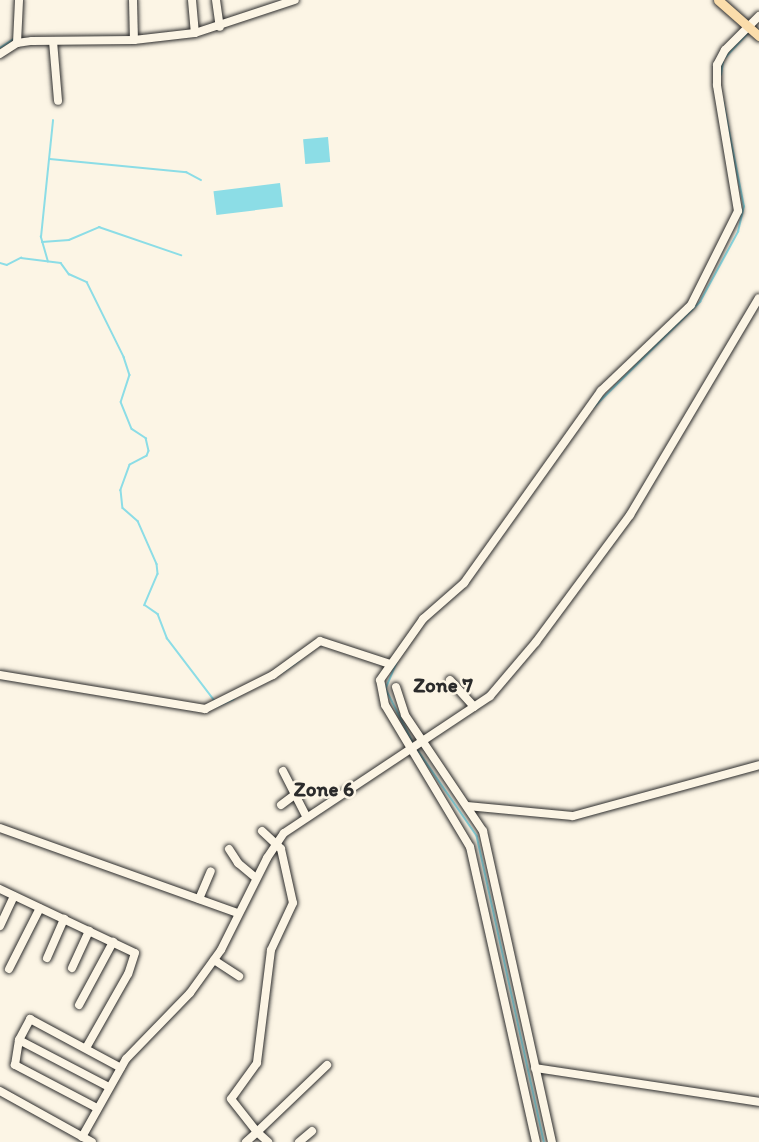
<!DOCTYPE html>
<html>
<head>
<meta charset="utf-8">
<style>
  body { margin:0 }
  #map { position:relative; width:759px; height:1142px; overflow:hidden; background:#fcf5e5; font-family:Itim,sans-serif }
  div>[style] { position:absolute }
  .water>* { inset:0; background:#8cdde6; transform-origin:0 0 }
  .stream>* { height:1.5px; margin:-0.75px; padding:0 0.75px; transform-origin:0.75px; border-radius:0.75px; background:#8cdde6 }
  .roads { filter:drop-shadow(0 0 2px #2b2b2b) drop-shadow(0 0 2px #2b2b2b) }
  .minor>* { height:8px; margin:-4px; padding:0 4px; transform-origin:4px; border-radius:4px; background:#fcf5e5 }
  .major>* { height:9px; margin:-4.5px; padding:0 4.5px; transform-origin:4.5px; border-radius:4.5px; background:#fbddab }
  span { translate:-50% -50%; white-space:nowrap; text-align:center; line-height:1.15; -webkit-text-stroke:5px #fcf5e5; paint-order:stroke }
  .neighbourhood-label { font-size:21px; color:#2b2b2b; font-weight:700 }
</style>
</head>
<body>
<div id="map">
  <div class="water">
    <i style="left:328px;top:137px;width:25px;height:25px;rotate:85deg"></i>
    <i style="left:280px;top:183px;width:24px;height:67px;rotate:83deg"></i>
  </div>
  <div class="stream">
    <i style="left:0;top:48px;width:17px;rotate:-33deg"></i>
    <i style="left:725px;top:58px;width:34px;rotate:-47deg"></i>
    <i style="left:721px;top:75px;width:13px;rotate:-81deg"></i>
    <i style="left:50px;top:159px;width:137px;rotate:5.5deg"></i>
    <i style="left:186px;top:172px;width:17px;rotate:28deg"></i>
    <i style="left:42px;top:242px;width:27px;rotate:-4deg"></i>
    <i style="left:69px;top:240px;width:33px;rotate:-23deg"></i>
    <i style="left:99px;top:227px;width:87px;rotate:18.9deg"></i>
    <i style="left:48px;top:262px;width:26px;rotate:-106deg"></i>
    <i style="left:41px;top:237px;width:117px;rotate:-84.1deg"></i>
    <i style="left:0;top:263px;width:7px;rotate:16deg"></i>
    <i style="left:7px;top:265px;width:16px;rotate:-27deg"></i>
    <i style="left:21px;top:258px;width:40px;rotate:7.1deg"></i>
    <i style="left:61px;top:263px;width:14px;rotate:54deg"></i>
    <i style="left:69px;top:274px;width:20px;rotate:24deg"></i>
    <i style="left:87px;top:282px;width:84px;rotate:63.7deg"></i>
    <i style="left:124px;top:357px;width:19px;rotate:72deg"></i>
    <i style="left:130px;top:375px;width:28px;rotate:108deg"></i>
    <i style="left:121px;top:402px;width:29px;rotate:68deg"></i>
    <i style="left:132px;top:429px;width:17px;rotate:33deg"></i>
    <i style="left:146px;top:438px;width:13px;rotate:77deg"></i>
    <i style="left:149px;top:451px;width:5px;rotate:112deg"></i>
    <i style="left:147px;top:456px;width:19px;rotate:152deg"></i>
    <i style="left:130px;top:465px;width:27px;rotate:110deg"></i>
    <i style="left:121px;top:490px;width:18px;rotate:84deg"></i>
    <i style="left:123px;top:508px;width:20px;rotate:41deg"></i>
    <i style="left:138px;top:521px;width:47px;rotate:66.2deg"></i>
    <i style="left:157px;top:564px;width:10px;rotate:84deg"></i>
    <i style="left:158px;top:574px;width:34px;rotate:113deg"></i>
    <i style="left:145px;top:605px;width:16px;rotate:35deg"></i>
    <i style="left:158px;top:614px;width:26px;rotate:69deg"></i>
    <i style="left:167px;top:638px;width:79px;rotate:52.7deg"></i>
    <i style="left:593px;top:408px;width:151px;rotate:-44.7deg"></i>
    <i style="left:700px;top:302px;width:80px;rotate:-61.5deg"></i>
    <i style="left:738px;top:232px;width:26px;rotate:-77deg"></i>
    <i style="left:744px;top:207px;width:108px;rotate:-101.2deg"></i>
    <i style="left:397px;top:663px;width:28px;rotate:113deg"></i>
    <i style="left:386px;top:689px;width:59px;rotate:63deg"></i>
    <i style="left:283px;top:672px;width:19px;rotate:-35deg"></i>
    <i style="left:206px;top:711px;width:30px;rotate:-23deg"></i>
    <i style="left:417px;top:749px;width:106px;rotate:55.4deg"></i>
    <i style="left:477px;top:836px;width:313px;rotate:77.6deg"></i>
  </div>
  <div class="roads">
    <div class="minor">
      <i style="left:133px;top:0;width:40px;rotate:88.6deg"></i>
      <i style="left:192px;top:0;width:33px;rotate:85deg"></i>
      <i style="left:216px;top:0;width:27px;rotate:82deg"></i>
      <i style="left:53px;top:41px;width:60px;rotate:85.2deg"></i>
      <i style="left:17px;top:43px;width:43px;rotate:-87.3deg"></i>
      <i style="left:0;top:54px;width:20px;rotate:-33deg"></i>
      <i style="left:17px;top:43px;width:15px;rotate:-8deg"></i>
      <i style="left:32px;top:41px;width:102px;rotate:-0.6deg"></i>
      <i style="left:134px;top:40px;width:61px;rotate:-6.5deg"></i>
      <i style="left:195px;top:33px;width:105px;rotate:-18.3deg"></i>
      <i style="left:0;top:675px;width:208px;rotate:9.4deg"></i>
      <i style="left:205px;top:709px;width:76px;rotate:-26.6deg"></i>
      <i style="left:273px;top:675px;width:58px;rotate:-35.9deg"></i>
      <i style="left:320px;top:641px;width:74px;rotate:18.2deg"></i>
      <i style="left:450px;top:680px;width:36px;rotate:48deg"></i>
      <i style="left:396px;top:687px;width:29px;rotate:72deg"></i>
      <i style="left:405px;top:715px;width:140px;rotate:56.1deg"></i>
      <i style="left:483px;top:831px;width:319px;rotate:77.5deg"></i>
      <i style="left:283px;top:771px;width:51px;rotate:62.9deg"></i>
      <i style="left:281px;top:805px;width:15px;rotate:-37deg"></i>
      <i style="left:467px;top:806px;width:106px;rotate:5.4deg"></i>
      <i style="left:573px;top:816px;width:193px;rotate:-15.3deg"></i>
      <i style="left:0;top:828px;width:253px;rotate:19.7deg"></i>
      <i style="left:262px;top:831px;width:26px;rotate:43deg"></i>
      <i style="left:281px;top:849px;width:55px;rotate:77.5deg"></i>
      <i style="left:293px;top:903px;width:52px;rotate:115.1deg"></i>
      <i style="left:271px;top:950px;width:114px;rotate:97.1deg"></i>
      <i style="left:257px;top:1063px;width:44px;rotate:125.8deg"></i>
      <i style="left:231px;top:1099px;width:42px;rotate:51.8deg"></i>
      <i style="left:257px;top:1132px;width:97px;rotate:-43.7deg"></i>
      <i style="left:229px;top:849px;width:17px;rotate:57deg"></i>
      <i style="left:238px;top:863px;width:23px;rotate:40deg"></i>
      <i style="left:0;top:889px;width:149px;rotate:25.4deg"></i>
      <i style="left:135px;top:953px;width:22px;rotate:108deg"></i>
      <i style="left:128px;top:974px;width:85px;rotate:119.6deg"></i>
      <i style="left:199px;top:899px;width:30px;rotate:-67deg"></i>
      <i style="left:0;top:926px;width:33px;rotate:-65deg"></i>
      <i style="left:47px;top:958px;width:43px;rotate:-66.4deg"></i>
      <i style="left:214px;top:960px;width:30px;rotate:33deg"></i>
      <i style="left:72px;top:968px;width:41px;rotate:-65.3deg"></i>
      <i style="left:9px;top:969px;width:68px;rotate:-63.1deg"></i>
      <i style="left:79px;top:1005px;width:72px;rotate:-61.6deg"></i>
      <i style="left:19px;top:1040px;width:102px;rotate:27.6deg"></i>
      <i style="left:535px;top:1068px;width:227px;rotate:8.6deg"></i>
      <i style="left:0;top:1091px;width:105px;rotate:29deg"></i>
      <i style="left:97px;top:1108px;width:93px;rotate:-152.3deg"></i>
      <i style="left:15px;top:1065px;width:25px;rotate:-81deg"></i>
      <i style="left:19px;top:1040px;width:24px;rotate:-62deg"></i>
      <i style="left:30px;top:1019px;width:103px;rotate:28.3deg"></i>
      <i style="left:82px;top:1137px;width:90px;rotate:-60.6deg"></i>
      <i style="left:126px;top:1059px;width:92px;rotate:-45.9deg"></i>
      <i style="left:190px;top:993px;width:53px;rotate:-54.2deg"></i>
      <i style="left:221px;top:950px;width:103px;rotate:-63.4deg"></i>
      <i style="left:267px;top:858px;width:30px;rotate:-56deg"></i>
      <i style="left:284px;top:833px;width:247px;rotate:-33.6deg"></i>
      <i style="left:490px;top:696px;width:71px;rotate:-49.6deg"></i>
      <i style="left:536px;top:642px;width:158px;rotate:-53.5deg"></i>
      <i style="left:630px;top:515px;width:252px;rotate:-59.3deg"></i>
      <i style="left:246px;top:1142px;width:15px;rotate:-42deg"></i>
      <i style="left:257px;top:1132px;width:15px;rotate:42deg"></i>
      <i style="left:299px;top:1142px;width:17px;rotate:-40deg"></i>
      <i style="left:536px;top:1142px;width:302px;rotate:-102.6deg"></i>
      <i style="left:470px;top:847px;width:165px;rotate:-120.9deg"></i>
      <i style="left:385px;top:705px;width:25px;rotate:-101deg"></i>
      <i style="left:380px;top:680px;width:75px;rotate:-54.8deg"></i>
      <i style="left:423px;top:619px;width:55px;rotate:-41.3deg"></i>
      <i style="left:464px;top:583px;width:236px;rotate:-54.5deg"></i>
      <i style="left:601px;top:391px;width:124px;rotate:-43.7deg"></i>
      <i style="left:691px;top:305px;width:105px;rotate:-63.4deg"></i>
      <i style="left:738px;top:211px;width:128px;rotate:-99.5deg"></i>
      <i style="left:717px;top:85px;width:20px;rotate:-90deg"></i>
      <i style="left:717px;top:65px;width:17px;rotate:-62deg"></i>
      <i style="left:725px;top:50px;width:48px;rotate:-45deg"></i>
    </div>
    <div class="major">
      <i style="left:718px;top:0;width:55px;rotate:41.3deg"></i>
    </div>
  </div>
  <div class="neighbourhood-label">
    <span style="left:443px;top:685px">Zone 7</span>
    <span style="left:324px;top:789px">Zone 6</span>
  </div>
</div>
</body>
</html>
